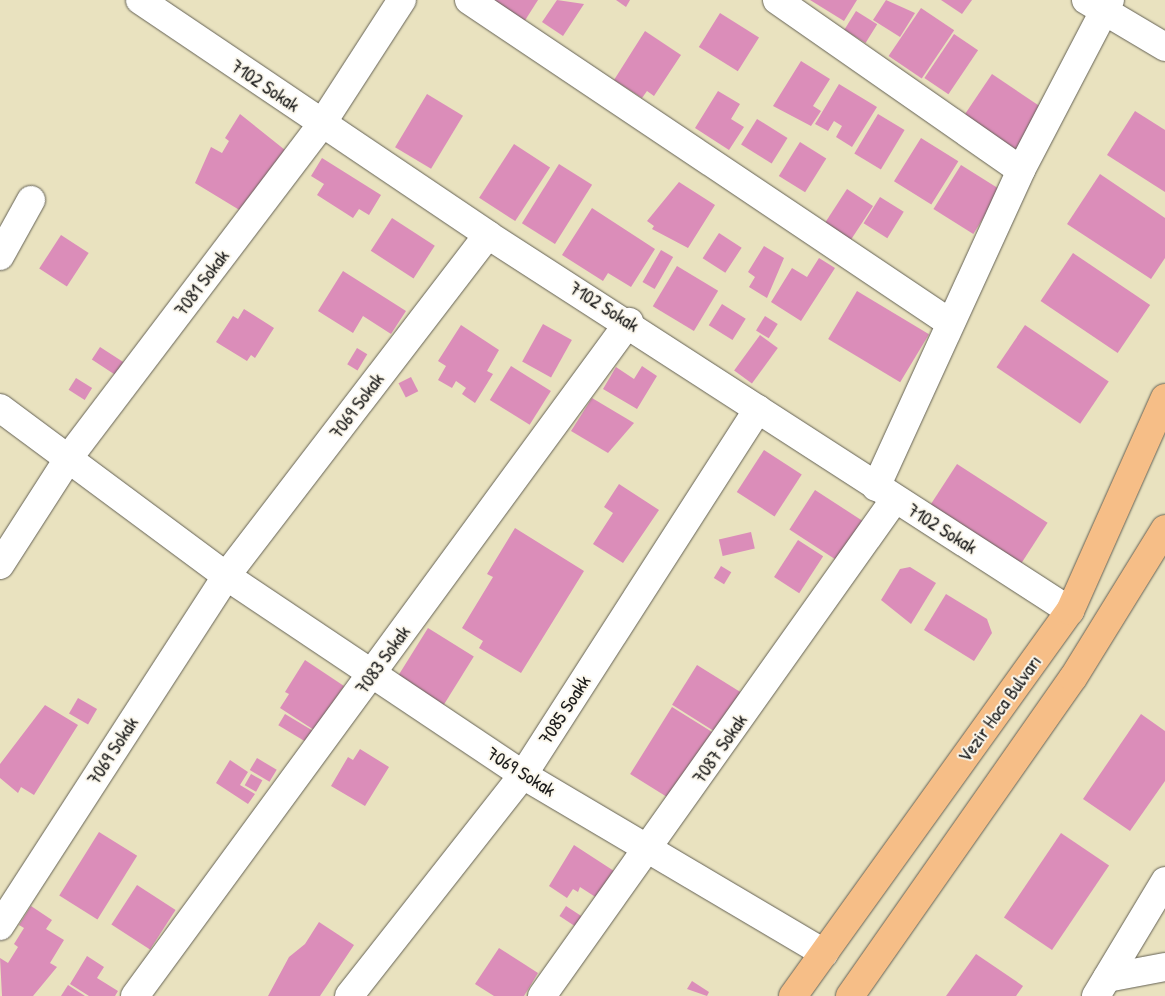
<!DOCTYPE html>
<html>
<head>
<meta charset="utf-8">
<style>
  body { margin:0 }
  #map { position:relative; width:1165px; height:996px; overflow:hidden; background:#e9e2bf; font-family:"Patrick Hand",sans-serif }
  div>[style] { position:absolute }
  .building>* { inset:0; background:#db8db9; transform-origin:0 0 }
  .roads { filter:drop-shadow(0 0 1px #646155) drop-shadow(0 0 1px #646155) }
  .minor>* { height:28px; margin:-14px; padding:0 14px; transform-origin:14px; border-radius:14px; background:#fff }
  .major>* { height:28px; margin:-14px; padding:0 14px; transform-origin:14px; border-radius:14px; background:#f6be87 }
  span { translate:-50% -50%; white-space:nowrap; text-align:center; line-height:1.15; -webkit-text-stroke:4px #fbf7ec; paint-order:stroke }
  .street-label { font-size:19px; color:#1c1c1c }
</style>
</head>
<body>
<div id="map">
  <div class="building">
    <i style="clip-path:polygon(488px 0,538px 0,524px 22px)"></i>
    <i style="clip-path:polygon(557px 0,584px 4px,563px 36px,542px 22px)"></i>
    <i style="clip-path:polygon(616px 0,630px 0,626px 7px)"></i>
    <i style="clip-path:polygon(810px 0,857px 0,844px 21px)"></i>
    <i style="clip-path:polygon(886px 0,915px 13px,900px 37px,873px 20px)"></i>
    <i style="clip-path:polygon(941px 0,972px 0,962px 14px)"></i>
    <i style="left:921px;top:8px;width:40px;height:58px;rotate:34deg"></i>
    <i style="left:856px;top:11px;width:25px;height:22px;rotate:32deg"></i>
    <i style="left:720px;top:13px;width:46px;height:40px;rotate:32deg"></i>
    <i style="clip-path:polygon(645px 31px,681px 55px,654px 96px,647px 91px,642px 98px,614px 80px)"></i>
    <i style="left:954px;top:34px;width:29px;height:53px;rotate:34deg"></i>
    <i style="clip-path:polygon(801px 61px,830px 79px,813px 106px,821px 111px,811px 126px,773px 106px)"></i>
    <i style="left:992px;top:74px;width:64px;height:53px;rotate:34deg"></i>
    <i style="clip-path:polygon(839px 84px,877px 107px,852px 147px,836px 137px,842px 126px,834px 121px,828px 131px,815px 124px)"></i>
    <i style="clip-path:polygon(718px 91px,740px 104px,731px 119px,744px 127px,729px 150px,695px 128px)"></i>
    <i style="left:427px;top:94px;width:42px;height:62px;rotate:31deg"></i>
    <i style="clip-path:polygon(1135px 111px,1165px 130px,1165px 192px,1107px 155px)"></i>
    <i style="clip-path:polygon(240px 114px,285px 150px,246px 214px,195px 183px,211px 147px,222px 153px,229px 141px,225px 138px)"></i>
    <i style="left:878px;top:114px;width:31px;height:46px;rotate:31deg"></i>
    <i style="left:757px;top:119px;width:36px;height:30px;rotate:32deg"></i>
    <i style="left:921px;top:138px;width:44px;height:51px;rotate:32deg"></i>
    <i style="left:800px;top:142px;width:31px;height:40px;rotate:32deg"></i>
    <i style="left:514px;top:144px;width:43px;height:64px;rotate:33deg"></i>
    <i style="clip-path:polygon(322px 158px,381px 195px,369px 215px,359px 209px,353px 218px,317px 195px,324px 184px,311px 176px)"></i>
    <i style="left:559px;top:164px;width:39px;height:70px;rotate:32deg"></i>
    <i style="left:961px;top:165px;width:47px;height:52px;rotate:32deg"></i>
    <i style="clip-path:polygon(1100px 174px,1165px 218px,1165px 258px,1151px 279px,1067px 224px)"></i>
    <i style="clip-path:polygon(679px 182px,715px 205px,688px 248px,652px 229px,654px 226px,647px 221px)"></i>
    <i style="left:847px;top:189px;width:31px;height:45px;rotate:33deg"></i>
    <i style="left:880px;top:197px;width:28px;height:31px;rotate:32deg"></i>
    <i style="clip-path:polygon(592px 208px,655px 249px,631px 287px,608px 273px,603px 281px,562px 255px)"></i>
    <i style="left:392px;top:218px;width:51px;height:39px;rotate:33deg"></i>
    <i style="left:719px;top:233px;width:27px;height:30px;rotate:33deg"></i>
    <i style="left:61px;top:235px;width:33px;height:40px;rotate:33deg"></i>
    <i style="clip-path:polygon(764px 246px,784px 258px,767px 298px,749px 287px,755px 277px,748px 272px)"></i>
    <i style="left:661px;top:250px;width:14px;height:37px;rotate:30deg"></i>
    <i style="left:1073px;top:253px;width:93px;height:58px;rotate:34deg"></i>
    <i style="clip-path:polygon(819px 258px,835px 268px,801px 321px,771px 302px,792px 268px,807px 277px)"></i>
    <i style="left:677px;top:266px;width:48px;height:47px;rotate:31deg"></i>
    <i style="clip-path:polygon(343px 271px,406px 311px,391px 334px,363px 316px,353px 333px,318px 311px)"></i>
    <i style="left:857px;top:291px;width:84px;height:56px;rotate:31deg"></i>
    <i style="left:722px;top:304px;width:28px;height:25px;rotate:32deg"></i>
    <i style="clip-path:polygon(244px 309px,274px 328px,255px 358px,251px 355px,247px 361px,216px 342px,233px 316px,238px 319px)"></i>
    <i style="left:765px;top:316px;width:15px;height:17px;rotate:32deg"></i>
    <i style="left:543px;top:324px;width:33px;height:43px;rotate:29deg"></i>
    <i style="clip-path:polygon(461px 325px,499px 350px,487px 371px,493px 374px,475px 403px,462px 394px,466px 388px,456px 381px,452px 388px,438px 380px,446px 366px,438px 361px)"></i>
    <i style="left:1025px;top:325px;width:101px;height:51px;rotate:34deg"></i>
    <i style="left:760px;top:335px;width:22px;height:44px;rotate:36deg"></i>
    <i style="left:100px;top:347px;width:30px;height:15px;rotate:33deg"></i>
    <i style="left:357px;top:348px;width:12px;height:19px;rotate:31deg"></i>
    <i style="left:511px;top:366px;width:47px;height:40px;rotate:32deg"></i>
    <i style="clip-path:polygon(642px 366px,657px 376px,637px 409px,603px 389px,616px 367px,634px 379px)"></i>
    <i style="left:411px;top:377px;width:16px;height:14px;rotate:63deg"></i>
    <i style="left:76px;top:378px;width:19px;height:14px;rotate:32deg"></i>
    <i style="clip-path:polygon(592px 398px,634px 423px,608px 453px,571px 431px)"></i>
    <i style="left:764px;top:450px;width:45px;height:50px;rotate:33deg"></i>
    <i style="left:957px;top:464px;width:108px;height:49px;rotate:33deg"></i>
    <i style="clip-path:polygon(619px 484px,659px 510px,623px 563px,593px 544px,613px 513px,604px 507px)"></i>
    <i style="left:815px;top:490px;width:67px;height:47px;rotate:33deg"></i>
    <i style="clip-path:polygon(515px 528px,584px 571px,521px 673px,479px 648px,483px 641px,462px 628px,493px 577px,487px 574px)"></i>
    <i style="left:751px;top:532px;width:17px;height:33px;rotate:77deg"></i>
    <i style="left:798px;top:540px;width:30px;height:44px;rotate:33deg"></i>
    <i style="left:721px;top:566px;width:12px;height:14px;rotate:31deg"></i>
    <i style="clip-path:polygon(910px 567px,936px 583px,911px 624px,881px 600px,900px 569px)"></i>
    <i style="clip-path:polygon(946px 594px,987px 619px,992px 633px,974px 661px,924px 630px)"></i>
    <i style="left:428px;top:628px;width:54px;height:59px;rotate:32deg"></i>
    <i style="clip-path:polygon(305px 660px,344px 686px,314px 730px,280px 708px,289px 694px,285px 692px)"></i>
    <i style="left:697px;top:665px;width:53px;height:47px;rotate:32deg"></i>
    <i style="left:78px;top:698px;width:22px;height:18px;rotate:30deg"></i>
    <i style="clip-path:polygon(45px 705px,78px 725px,34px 795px,21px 787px,18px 793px,0 778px,0 764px)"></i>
    <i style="left:672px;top:707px;width:53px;height:79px;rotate:32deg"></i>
    <i style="left:285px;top:714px;width:33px;height:13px;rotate:31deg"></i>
    <i style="clip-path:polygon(1141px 714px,1165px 731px,1165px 781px,1130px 831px,1083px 799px)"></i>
    <i style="clip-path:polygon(360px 749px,389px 767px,365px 806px,331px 786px,348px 757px,353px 760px)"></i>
    <i style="left:257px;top:758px;width:23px;height:14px;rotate:31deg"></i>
    <i style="clip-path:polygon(230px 760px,248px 772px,240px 785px,255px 794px,248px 804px,216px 783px)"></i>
    <i style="left:251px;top:774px;width:13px;height:13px;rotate:29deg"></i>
    <i style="left:99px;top:832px;width:45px;height:75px;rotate:32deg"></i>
    <i style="left:1061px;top:833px;width:58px;height:102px;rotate:34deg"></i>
    <i style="clip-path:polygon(574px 845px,614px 871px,597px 898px,580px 887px,578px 892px,573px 889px,567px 898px,549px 886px)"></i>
    <i style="left:137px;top:885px;width:46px;height:47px;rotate:33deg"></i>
    <i style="clip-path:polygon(31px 906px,52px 920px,46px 929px,64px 940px,50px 963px,57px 967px,33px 996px,2px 996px,0 958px,8px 963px,18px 947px,14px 944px,24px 928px,19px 925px)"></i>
    <i style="left:566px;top:906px;width:20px;height:12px;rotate:33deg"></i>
    <i style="clip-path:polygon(319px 922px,354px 945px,320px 996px,268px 996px,289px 957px,305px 944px)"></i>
    <i style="clip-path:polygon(499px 948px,538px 973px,524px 996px,494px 996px,475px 984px)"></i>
    <i style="clip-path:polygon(976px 954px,1023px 986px,1016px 996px,946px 996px)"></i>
    <i style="clip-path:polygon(87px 956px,104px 967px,97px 978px,118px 991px,115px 996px,89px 996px,70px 984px)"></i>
    <i style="clip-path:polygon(692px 981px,709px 992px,707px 996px,687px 989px)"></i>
    <i style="clip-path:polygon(68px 985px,85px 996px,61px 996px)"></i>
  </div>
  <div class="roads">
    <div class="minor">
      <i style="left:140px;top:0;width:420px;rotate:34deg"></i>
      <i style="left:488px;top:235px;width:693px;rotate:32.86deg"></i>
      <i style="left:469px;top:0;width:578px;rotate:33.86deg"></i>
      <i style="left:777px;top:0;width:297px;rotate:34.9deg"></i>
      <i style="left:1086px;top:0;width:92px;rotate:30.7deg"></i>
      <i style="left:0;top:256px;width:64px;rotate:-61deg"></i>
      <i style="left:0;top:408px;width:282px;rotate:36.6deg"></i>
      <i style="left:226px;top:576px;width:358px;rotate:33.8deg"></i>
      <i style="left:523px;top:775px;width:350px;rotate:30.6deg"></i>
      <i style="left:876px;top:487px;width:349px;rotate:-65.4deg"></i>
      <i style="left:1021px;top:170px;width:192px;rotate:-62.4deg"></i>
      <i style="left:0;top:565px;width:130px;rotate:-57.3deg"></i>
      <i style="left:70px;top:456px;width:415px;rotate:-52.8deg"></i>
      <i style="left:321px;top:125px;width:149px;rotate:-57.1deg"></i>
      <i style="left:0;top:926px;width:417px;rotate:-57.1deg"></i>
      <i style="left:226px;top:576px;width:430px;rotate:-52.5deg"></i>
      <i style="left:1107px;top:978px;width:59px;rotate:-10.7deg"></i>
      <i style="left:135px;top:996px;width:836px;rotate:-53.76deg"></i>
      <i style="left:349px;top:996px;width:281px;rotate:-51.8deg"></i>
      <i style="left:523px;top:775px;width:435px;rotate:-57.3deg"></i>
      <i style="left:542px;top:996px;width:610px;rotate:-54.62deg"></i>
      <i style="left:1096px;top:996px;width:134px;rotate:-59deg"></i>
    </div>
    <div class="major">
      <i style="left:793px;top:996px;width:474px;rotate:-54.3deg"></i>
      <i style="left:1070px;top:611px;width:233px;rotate:-66deg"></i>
      <i style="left:850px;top:996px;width:388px;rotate:-55deg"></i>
      <i style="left:1073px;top:678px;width:175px;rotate:-58.3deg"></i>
    </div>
  </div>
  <div class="street-label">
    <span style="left:265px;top:86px;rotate:34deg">7102 Sokak</span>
    <span style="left:202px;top:283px;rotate:-53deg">7081 Sokak</span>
    <span style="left:604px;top:307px;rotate:32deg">7102 Sokak</span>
    <span style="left:357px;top:406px;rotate:-53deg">7069 Sokak</span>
    <span style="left:942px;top:529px;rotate:32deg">7102 Sokak</span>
    <span style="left:383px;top:660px;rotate:-54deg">7083 Sokak</span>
    <span style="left:1000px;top:709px;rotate:-54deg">Vezir Hoca Bulvarı</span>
    <span style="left:565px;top:710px;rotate:-57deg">7085 Soakk</span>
    <span style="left:720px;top:749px;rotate:-55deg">7087 Sokak</span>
    <span style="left:113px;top:751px;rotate:-57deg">7069 Sokak</span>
    <span style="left:521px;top:772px;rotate:32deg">7069 Sokak</span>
  </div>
</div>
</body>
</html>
